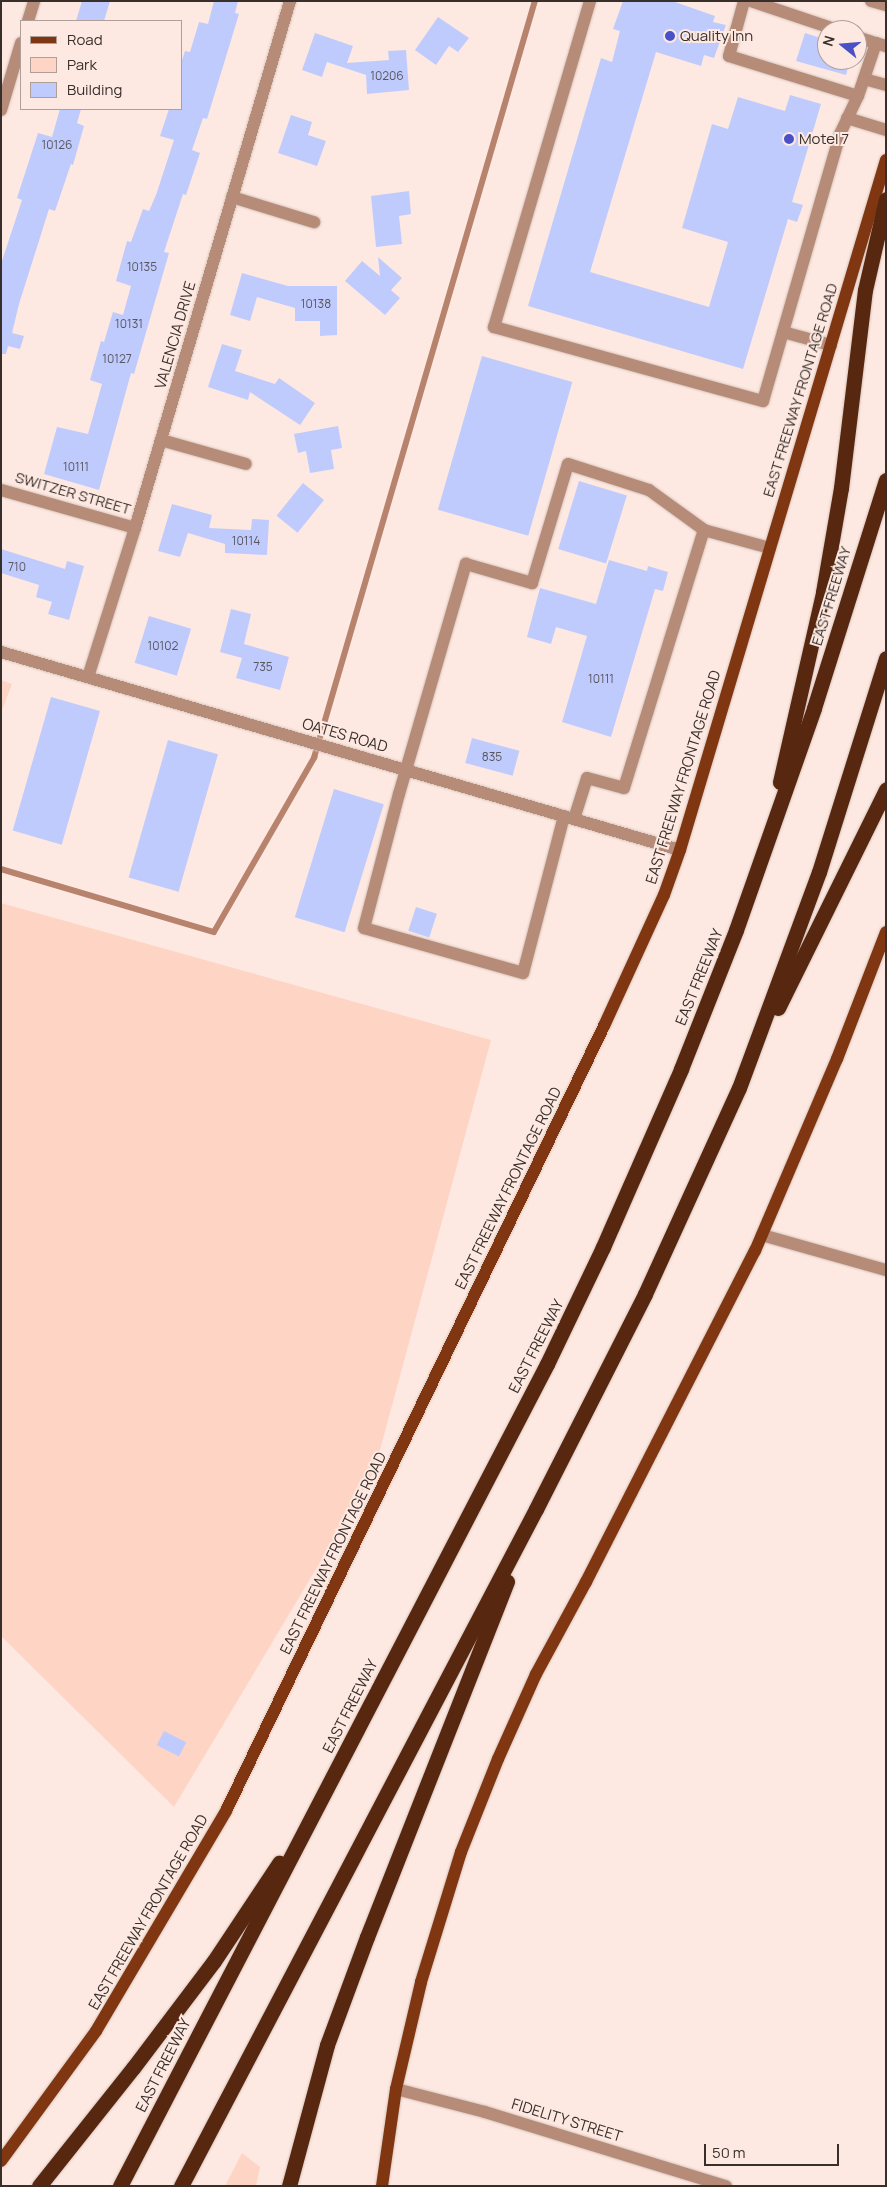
<!DOCTYPE html>
<html>
<head>
<meta charset="utf-8">
<style>
  body { margin:0 }
  #map { position:relative; width:887px; height:2187px; overflow:hidden; background:#fde9e1; font-family:Manrope,sans-serif }
  div>[style] { position:absolute }
  .green>* { inset:0; background:#fed5c4 }
  .stream>* { height:5.5px; margin:-2.75px; padding:0 2.75px; transform-origin:2.75px; border-radius:2.75px; background:#b7836d }
  .building>* { inset:0; background:#c0cbfd; transform-origin:0 0 }
  .roads { filter:drop-shadow(0 0 1px #d6c4bd) drop-shadow(0 0 1px #d6c4bd) }
  .minor>* { height:12px; margin:-6px; padding:0 6px; transform-origin:6px; border-radius:6px; background:#b68b78 }
  .major>* { height:12px; margin:-6px; padding:0 6px; transform-origin:6px; border-radius:6px; background:#7f3611 }
  .highway>* { height:15px; margin:-7.5px; padding:0 7.5px; transform-origin:7.5px; border-radius:7.5px; background:#572710 }
  .dots>* { width:14px; height:14px; translate:-50% -50%; box-sizing:border-box; border:2px solid #fde9e1; border-radius:50% }
  span { translate:-50% -50%; white-space:nowrap; text-align:center; line-height:1.15; -webkit-text-stroke:4px #fde9e1; paint-order:stroke }
  .number-label { font-size:12px; color:#5a5660 }
  .number-label span { -webkit-text-stroke-width:0 }
  .poi-label { font-size:15px; color:#382f2b }
  .left { translate:0 -50%; text-align:left }
  .street-label { font-size:15px; color:#382f2b }
  .frame { position:absolute; inset:0; border:2px solid #382f2b; pointer-events:none }
  .legend { position:absolute; left:20px; top:20px; width:162px; height:90px; box-sizing:border-box; background:#fde9e1; border:1px solid #ae9f98; margin:0; padding:6px 9px; list-style:none; font-size:15px; color:#382f2b }
  .legend li { display:flex; align-items:center; gap:10px; height:25px }
  .legend b { width:25px; border:1px solid #ae9f98 }
  .north { position:absolute; left:817px; top:20px; width:50px; height:50px; box-sizing:border-box; background:#fde9e1; border:1px solid #ae9f98; border-radius:50%; rotate:287deg; font-size:14px; font-weight:700; line-height:20px; text-align:center; color:#382f2b }
  .north::after { content:''; display:block; margin:auto; width:18px; height:22px; background:#4a51c7; clip-path:polygon(50% 0,100% 100%,50% 72%,0 100%) }
  .scale { position:absolute; left:704px; top:2144px; width:135px; height:22px; box-sizing:border-box; border:2px solid #382f2b; border-top:0; padding-left:6px; font-size:15px; line-height:18px; white-space:nowrap; color:#382f2b; -webkit-text-stroke:4px #fde9e1; paint-order:stroke }
</style>
</head>
<body>
<div id="map">
  <div class="green">
    <i style="clip-path:polygon(1px 680px,12px 684px,1px 713px)"></i>
    <i style="clip-path:polygon(1px 903px,491px 1040px,374px 1472px,174px 1807px,1px 1636px)"></i>
    <i style="clip-path:polygon(242px 2153px,260px 2167px,256px 2186px,225px 2186px)"></i>
  </div>
  <div class="stream">
    <i style="left:1px;top:869px;width:222px;rotate:16.5deg"></i>
    <i style="left:214px;top:932px;width:201px;rotate:-60.1deg"></i>
    <i style="left:314px;top:758px;width:789px;rotate:-73.73deg"></i>
  </div>
  <div class="building">
    <i style="clip-path:polygon(82px 1px,110px 1px,104px 21px,76px 21px)"></i>
    <i style="clip-path:polygon(214px 1px,238px 1px,235px 13px,239px 14px,207px 119px,203px 118px,192px 150px,200px 153px,186px 195px,183px 194px,164px 252px,169px 253px,134px 374px,131px 373px,99px 490px,44px 474px,57px 427px,88px 434px,102px 384px,90px 380px,101px 341px,104px 342px,113px 312px,123px 315px,131px 286px,116px 281px,127px 241px,131px 242px,143px 209px,149px 211px,156px 195px,174px 140px,160px 136px,169px 109px,181px 109px,181px 63px,185px 51px,190px 52px,199px 22px,208px 24px)"></i>
    <i style="clip-path:polygon(623px 1px,672px 1px,715px 16px,713px 22px,726px 25px,714px 58px,704px 55px,701px 66px,656px 52px,590px 272px,709px 307px,728px 242px,682px 228px,712px 124px,728px 129px,738px 97px,785px 111px,790px 95px,821px 104px,792px 202px,803px 205px,797px 222px,788px 219px,743px 369px,528px 306px,601px 58px,612px 62px,620px 31px,613px 29px)"></i>
    <i style="clip-path:polygon(438px 17px,469px 38px,458px 52px,449px 46px,436px 65px,415px 50px)"></i>
    <i style="clip-path:polygon(315px 33px,353px 46px,347px 63px,389px 60px,388px 51px,406px 50px,409px 90px,367px 94px,366px 75px,327px 62px,322px 77px,302px 70px)"></i>
    <i style="clip-path:polygon(805px 33px,827px 40px,827px 60px,850px 60px,846px 75px,796px 61px)"></i>
    <i style="clip-path:polygon(60px 109px,81px 109px,77px 123px,84px 126px,73px 165px,71px 164px,55px 211px,49px 209px,19px 304px,12px 333px,24px 336px,20px 349px,8px 346px,6px 354px,1px 354px,1px 264px,22px 200px,17px 198px,38px 133px,52px 137px)"></i>
    <i style="clip-path:polygon(291px 115px,312px 122px,308px 135px,326px 141px,317px 166px,278px 153px)"></i>
    <i style="clip-path:polygon(409px 191px,411px 214px,399px 216px,402px 244px,376px 247px,371px 196px)"></i>
    <i style="clip-path:polygon(378px 257px,402px 278px,391px 290px,400px 298px,385px 315px,345px 281px,362px 261px,380px 276px)"></i>
    <i style="clip-path:polygon(242px 273px,288px 286px,337px 286px,337px 335px,320px 336px,320px 321px,295px 321px,295px 308px,257px 297px,250px 321px,230px 315px)"></i>
    <i style="clip-path:polygon(222px 344px,242px 350px,235px 371px,275px 384px,279px 378px,315px 403px,300px 425px,250px 392px,248px 400px,208px 387px)"></i>
    <i style="left:482px;top:356px;width:94px;height:160px;rotate:16deg"></i>
    <i style="clip-path:polygon(338px 426px,342px 448px,331px 450px,334px 469px,310px 473px,306px 451px,298px 453px,294px 434px)"></i>
    <i style="left:579px;top:481px;width:50px;height:71px;rotate:17deg"></i>
    <i style="left:303px;top:483px;width:27px;height:42px;rotate:39deg"></i>
    <i style="clip-path:polygon(172px 504px,212px 515px,209px 528px,251px 530px,252px 519px,269px 520px,267px 555px,225px 553px,225px 544px,188px 533px,180px 557px,158px 551px)"></i>
    <i style="clip-path:polygon(1px 549px,65px 569px,67px 561px,84px 566px,69px 620px,48px 614px,52px 602px,36px 597px,39px 585px,1px 573px)"></i>
    <i style="clip-path:polygon(609px 560px,647px 571px,648px 566px,668px 572px,663px 591px,655px 589px,611px 737px,562px 722px,587px 636px,556px 627px,551px 644px,527px 637px,540px 588px,596px 604px)"></i>
    <i style="clip-path:polygon(231px 609px,251px 614px,244px 644px,289px 657px,280px 690px,236px 678px,242px 658px,220px 652px)"></i>
    <i style="left:149px;top:616px;width:44px;height:49px;rotate:17deg"></i>
    <i style="left:51px;top:697px;width:51px;height:139px;rotate:16deg"></i>
    <i style="left:472px;top:738px;width:49px;height:26px;rotate:15deg"></i>
    <i style="left:168px;top:740px;width:52px;height:143px;rotate:16deg"></i>
    <i style="left:334px;top:789px;width:52px;height:134px;rotate:17deg"></i>
    <i style="left:416px;top:907px;width:22px;height:25px;rotate:18deg"></i>
    <i style="left:164px;top:1731px;width:25px;height:16px;rotate:27deg"></i>
  </div>
  <div class="roads">
    <div class="minor">
      <i style="left:590px;top:1px;width:340px;rotate:106.4deg"></i>
      <i style="left:494px;top:327px;width:279px;rotate:15.4deg"></i>
      <i style="left:763px;top:401px;width:278px;rotate:-73.9deg"></i>
      <i style="left:840px;top:134px;width:42px;rotate:-64.7deg"></i>
      <i style="left:858px;top:96px;width:56px;rotate:-71.2deg"></i>
      <i style="left:876px;top:43px;width:10px;rotate:17deg"></i>
      <i style="left:744px;top:1px;width:57px;rotate:105.3deg"></i>
      <i style="left:729px;top:56px;width:135px;rotate:17.2deg"></i>
      <i style="left:751px;top:1px;width:91px;rotate:18.6deg"></i>
      <i style="left:871px;top:1px;width:16px;rotate:15deg"></i>
      <i style="left:28px;top:21px;width:21px;rotate:-73deg"></i>
      <i style="left:857px;top:37px;width:20px;rotate:18deg"></i>
      <i style="left:864px;top:79px;width:23px;rotate:15deg"></i>
      <i style="left:1px;top:110px;width:70px;rotate:-73.4deg"></i>
      <i style="left:847px;top:118px;width:41px;rotate:17.1deg"></i>
      <i style="left:232px;top:197px;width:86px;rotate:17deg"></i>
      <i style="left:783px;top:332px;width:50px;rotate:15.2deg"></i>
      <i style="left:161px;top:440px;width:88px;rotate:15.8deg"></i>
      <i style="left:1px;top:490px;width:139px;rotate:15.8deg"></i>
      <i style="left:1px;top:652px;width:707px;rotate:16.26deg"></i>
      <i style="left:88px;top:677px;width:156px;rotate:-72.5deg"></i>
      <i style="left:135px;top:528px;width:549px;rotate:-73.61deg"></i>
      <i style="left:564px;top:816px;width:162px;rotate:104.6deg"></i>
      <i style="left:523px;top:973px;width:165px;rotate:-164.2deg"></i>
      <i style="left:364px;top:928px;width:138px;rotate:-75.4deg"></i>
      <i style="left:399px;top:794px;width:240px;rotate:-73.8deg"></i>
      <i style="left:466px;top:564px;width:69px;rotate:16.1deg"></i>
      <i style="left:532px;top:583px;width:124px;rotate:-73.2deg"></i>
      <i style="left:568px;top:464px;width:85px;rotate:17.8deg"></i>
      <i style="left:649px;top:490px;width:68px;rotate:36deg"></i>
      <i style="left:574px;top:819px;width:43px;rotate:-72.4deg"></i>
      <i style="left:587px;top:778px;width:38px;rotate:15deg"></i>
      <i style="left:624px;top:788px;width:270px;rotate:-72.8deg"></i>
      <i style="left:704px;top:530px;width:68px;rotate:15.3deg"></i>
      <i style="left:762px;top:1235px;width:129px;rotate:15.8deg"></i>
      <i style="left:396px;top:2089px;width:92px;rotate:14.5deg"></i>
      <i style="left:485px;top:2112px;width:252px;rotate:17.1deg"></i>
    </div>
    <div class="major">
      <i style="left:1px;top:2161px;width:161px;rotate:-53.8deg"></i>
      <i style="left:96px;top:2031px;width:256px;rotate:-59.4deg"></i>
      <i style="left:226px;top:1811px;width:871px;rotate:-64.29deg"></i>
      <i style="left:604px;top:1026px;width:144px;rotate:-65.4deg"></i>
      <i style="left:664px;top:895px;width:48px;rotate:-70.4deg"></i>
      <i style="left:680px;top:850px;width:720px;rotate:-73.38deg"></i>
      <i style="left:382px;top:2186px;width:98px;rotate:-81.8deg"></i>
      <i style="left:396px;top:2089px;width:110px;rotate:-76.8deg"></i>
      <i style="left:421px;top:1982px;width:136px;rotate:-72.9deg"></i>
      <i style="left:461px;top:1852px;width:100px;rotate:-68.3deg"></i>
      <i style="left:498px;top:1759px;width:93px;rotate:-65.9deg"></i>
      <i style="left:536px;top:1674px;width:105px;rotate:-61.5deg"></i>
      <i style="left:586px;top:1582px;width:372px;rotate:-63deg"></i>
      <i style="left:755px;top:1251px;width:209px;rotate:-66.9deg"></i>
      <i style="left:837px;top:1059px;width:136px;rotate:-68.9deg"></i>
    </div>
    <div class="highway">
      <i style="left:780px;top:782px;width:195px;rotate:-77.2deg"></i>
      <i style="left:823px;top:592px;width:106px;rotate:-80.2deg"></i>
      <i style="left:841px;top:488px;width:199px;rotate:-83.1deg"></i>
      <i style="left:865px;top:290px;width:93px;rotate:-77deg"></i>
      <i style="left:778px;top:1008px;width:244px;rotate:-63.7deg"></i>
      <i style="left:39px;top:2186px;width:151px;rotate:-51.5deg"></i>
      <i style="left:133px;top:2068px;width:134px;rotate:-52.9deg"></i>
      <i style="left:214px;top:1961px;width:118px;rotate:-56.4deg"></i>
      <i style="left:120px;top:2186px;width:926px;rotate:-62.55deg"></i>
      <i style="left:547px;top:1364px;width:130px;rotate:-64.4deg"></i>
      <i style="left:603px;top:1247px;width:194px;rotate:-66.3deg"></i>
      <i style="left:681px;top:1069px;width:149px;rotate:-68.4deg"></i>
      <i style="left:736px;top:930px;width:235px;rotate:-70.6deg"></i>
      <i style="left:814px;top:708px;width:239px;rotate:-72.5deg"></i>
      <i style="left:181px;top:2186px;width:764px;rotate:-62.33deg"></i>
      <i style="left:536px;top:1509px;width:241px;rotate:-63.1deg"></i>
      <i style="left:645px;top:1294px;width:226px;rotate:-65.5deg"></i>
      <i style="left:739px;top:1088px;width:230px;rotate:-69.7deg"></i>
      <i style="left:819px;top:872px;width:224px;rotate:-72.6deg"></i>
      <i style="left:289px;top:2186px;width:146px;rotate:-74.9deg"></i>
      <i style="left:327px;top:2045px;width:115px;rotate:-69.7deg"></i>
      <i style="left:367px;top:1937px;width:382px;rotate:-68.5deg"></i>
    </div>
  </div>
  <div class="dots">
    <i style="left:670px;top:36px;background:#4a51c7"></i>
    <i style="left:789px;top:139px;background:#4a51c7"></i>
  </div>
  <div class="number-label">
    <span style="left:387px;top:76px">10206</span>
    <span style="left:57px;top:145px">10126</span>
    <span style="left:142px;top:267px">10135</span>
    <span style="left:316px;top:304px">10138</span>
    <span style="left:129px;top:324px">10131</span>
    <span style="left:117px;top:359px">10127</span>
    <span style="left:76px;top:467px">10111</span>
    <span style="left:246px;top:541px">10114</span>
    <span style="left:17px;top:567px">710</span>
    <span style="left:163px;top:646px">10102</span>
    <span style="left:263px;top:667px">735</span>
    <span style="left:601px;top:679px">10111</span>
    <span style="left:492px;top:757px">835</span>
  </div>
  <div class="poi-label">
    <span class="left" style="left:680px;top:36px">Quality Inn</span>
    <span class="left" style="left:799px;top:139px">Motel 7</span>
  </div>
  <div class="street-label">
    <span style="left:175px;top:335px;rotate:-74deg">VALENCIA DRIVE</span>
    <span style="left:800px;top:390px;rotate:-73deg">EAST FREEWAY FRONTAGE ROAD</span>
    <span style="left:73px;top:493px;rotate:16deg">SWITZER STREET</span>
    <span style="left:831px;top:596px;rotate:-73deg">EAST FREEWAY</span>
    <span style="left:345px;top:735px;rotate:16deg">OATES ROAD</span>
    <span style="left:683px;top:777px;rotate:-73deg">EAST FREEWAY FRONTAGE ROAD</span>
    <span style="left:699px;top:977px;rotate:-68deg">EAST FREEWAY</span>
    <span style="left:508px;top:1188px;rotate:-64deg">EAST FREEWAY FRONTAGE ROAD</span>
    <span style="left:536px;top:1346px;rotate:-63deg">EAST FREEWAY</span>
    <span style="left:333px;top:1553px;rotate:-64deg">EAST FREEWAY FRONTAGE ROAD</span>
    <span style="left:350px;top:1706px;rotate:-63deg">EAST FREEWAY</span>
    <span style="left:148px;top:1912px;rotate:-60deg">EAST FREEWAY FRONTAGE ROAD</span>
    <span style="left:163px;top:2065px;rotate:-63deg">EAST FREEWAY</span>
    <span style="left:567px;top:2120px;rotate:17deg">FIDELITY STREET</span>
  </div>
  <div class="frame"></div>
  <ul class="legend">
  <li><b style="height:6px;background:#7f3611"></b>Road</li>
  <li><b style="height:14px;background:#fed5c4"></b>Park</li>
  <li><b style="height:14px;background:#c0cbfd"></b>Building</li>
  </ul>
  <div class="north">N</div>
  <div class="scale">50 m</div>
</div>
</body>
</html>
